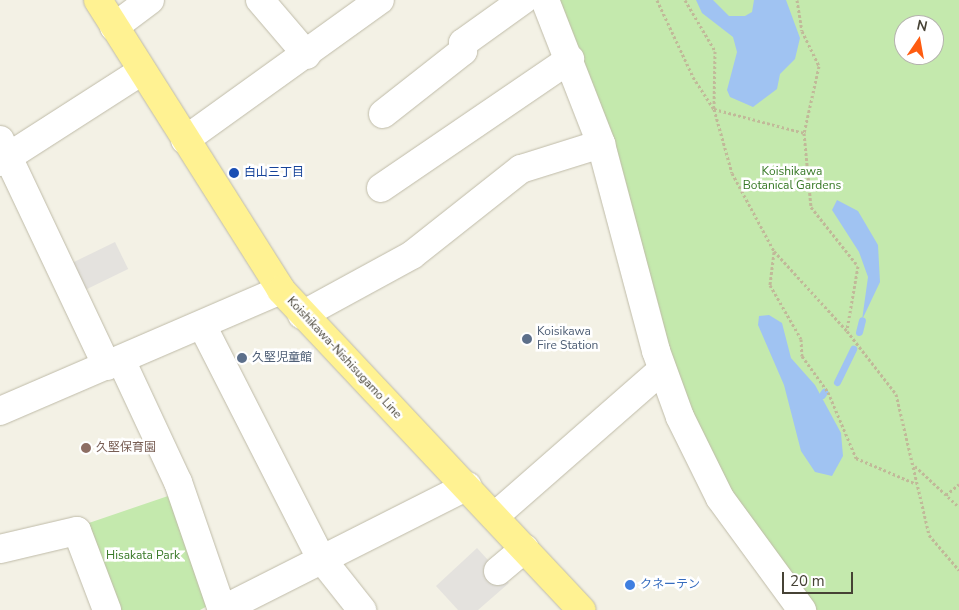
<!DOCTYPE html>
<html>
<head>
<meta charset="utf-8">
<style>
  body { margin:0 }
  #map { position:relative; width:959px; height:610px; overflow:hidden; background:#f3f1e5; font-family:"Nunito Sans","Noto Sans JP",sans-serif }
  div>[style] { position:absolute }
  .green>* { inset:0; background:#c4e9ad }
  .parking>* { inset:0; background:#e4e2de; transform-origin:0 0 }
  .water>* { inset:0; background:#a0c3f2 }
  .stream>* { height:7px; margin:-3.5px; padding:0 3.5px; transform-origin:3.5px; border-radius:3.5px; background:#a0c3f2 }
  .path>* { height:3px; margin-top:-1.5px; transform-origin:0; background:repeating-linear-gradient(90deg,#c1b999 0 2.5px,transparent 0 5px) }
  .roads { filter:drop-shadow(0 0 1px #bfbba8) drop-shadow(0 0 1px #bfbba8) }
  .minor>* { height:28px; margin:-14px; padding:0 14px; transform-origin:14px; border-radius:14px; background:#fff }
  .major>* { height:28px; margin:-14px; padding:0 14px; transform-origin:14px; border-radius:14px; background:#fff292 }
  .dots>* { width:14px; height:14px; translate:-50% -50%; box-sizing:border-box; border:2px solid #fff; border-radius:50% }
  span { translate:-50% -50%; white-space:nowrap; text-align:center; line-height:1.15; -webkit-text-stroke:5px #fff; paint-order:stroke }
  .park-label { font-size:12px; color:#387927 }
  .transit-label { font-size:12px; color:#164399 }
  .left { translate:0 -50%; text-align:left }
  .service-label { font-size:12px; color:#4e5e75 }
  .street-label { font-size:12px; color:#464235 }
  .education-label { font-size:12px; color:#785e54 }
  .shop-label { font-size:12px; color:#366cbe }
  .north { position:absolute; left:894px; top:15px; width:50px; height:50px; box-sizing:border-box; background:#fff; border:1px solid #b5b3ae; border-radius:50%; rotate:12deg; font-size:14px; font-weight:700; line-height:20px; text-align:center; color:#464235 }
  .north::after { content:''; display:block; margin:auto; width:18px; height:22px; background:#fe5c11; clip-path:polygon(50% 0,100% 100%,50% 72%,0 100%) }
  .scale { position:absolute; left:782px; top:572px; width:71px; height:22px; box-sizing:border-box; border:2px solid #464235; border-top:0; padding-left:6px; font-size:15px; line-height:18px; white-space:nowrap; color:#464235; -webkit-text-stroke:4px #fff; paint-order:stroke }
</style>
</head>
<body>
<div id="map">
  <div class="green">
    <i style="clip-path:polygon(evenodd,558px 0,959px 0,959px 610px,817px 610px,785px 579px,714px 470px,659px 330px,558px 0,904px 25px,934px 25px,934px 55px,904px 55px,904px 25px)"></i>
    <i style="clip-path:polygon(171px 495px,211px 604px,200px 610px,112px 610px,80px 526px)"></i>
  </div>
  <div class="parking">
    <i style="left:115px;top:242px;width:30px;height:52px;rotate:64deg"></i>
    <i style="clip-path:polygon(477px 548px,509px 583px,478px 610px,458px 610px,436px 586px)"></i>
  </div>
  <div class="water">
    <i style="clip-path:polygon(696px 0,713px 0,729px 16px,745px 16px,752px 12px,754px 0,786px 0,800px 38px,795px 59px,780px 74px,777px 89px,753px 107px,730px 97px,727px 90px,737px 52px,733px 37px,702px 13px)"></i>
    <i style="clip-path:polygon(837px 200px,858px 211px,878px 245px,880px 282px,862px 320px,868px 277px,859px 252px,832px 210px)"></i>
    <i style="clip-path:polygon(769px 315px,782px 323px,791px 358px,815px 385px,841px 433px,843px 456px,832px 476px,815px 472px,801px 451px,784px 385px,758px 325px,759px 316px)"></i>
  </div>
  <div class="stream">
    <i style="left:859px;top:332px;width:12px;rotate:-76deg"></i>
    <i style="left:837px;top:382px;width:37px;rotate:-64deg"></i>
    <i style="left:822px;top:395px;width:4px;rotate:-56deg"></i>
  </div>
  <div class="path">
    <i style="left:657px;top:0;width:85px;rotate:64.9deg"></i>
    <i style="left:693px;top:77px;width:38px;rotate:57deg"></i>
    <i style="left:714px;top:109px;width:66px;rotate:74.3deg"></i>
    <i style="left:732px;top:173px;width:89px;rotate:61.7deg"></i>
    <i style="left:774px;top:251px;width:108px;rotate:47.6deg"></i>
    <i style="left:847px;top:331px;width:80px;rotate:52.1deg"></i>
    <i style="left:896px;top:394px;width:145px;rotate:76.8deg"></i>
    <i style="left:929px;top:535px;width:46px;rotate:49.4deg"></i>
    <i style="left:685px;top:0;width:59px;rotate:59.5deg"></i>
    <i style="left:715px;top:51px;width:58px;rotate:91deg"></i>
    <i style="left:714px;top:109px;width:93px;rotate:14.9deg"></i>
    <i style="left:804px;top:133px;width:74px;rotate:84.6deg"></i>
    <i style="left:811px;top:207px;width:75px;rotate:51.5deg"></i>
    <i style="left:858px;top:266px;width:65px;rotate:99.8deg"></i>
    <i style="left:797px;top:0;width:31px;rotate:81deg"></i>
    <i style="left:802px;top:31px;width:39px;rotate:64deg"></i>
    <i style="left:819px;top:66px;width:69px;rotate:102.6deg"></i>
    <i style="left:774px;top:252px;width:33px;rotate:97deg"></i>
    <i style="left:770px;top:285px;width:62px;rotate:60.1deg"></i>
    <i style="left:801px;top:339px;width:17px;rotate:87deg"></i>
    <i style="left:802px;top:356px;width:44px;rotate:54.2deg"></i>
    <i style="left:828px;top:392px;width:72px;rotate:67deg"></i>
    <i style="left:856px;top:458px;width:63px;rotate:23.3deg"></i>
    <i style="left:915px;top:466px;width:60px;rotate:43deg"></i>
    <i style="left:946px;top:495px;width:17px;rotate:-40deg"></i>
  </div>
  <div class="roads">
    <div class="minor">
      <i style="left:260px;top:0;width:72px;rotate:49.5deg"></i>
      <i style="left:545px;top:0;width:155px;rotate:68.7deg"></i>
      <i style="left:601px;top:144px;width:214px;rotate:75.1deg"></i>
      <i style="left:656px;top:351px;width:70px;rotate:70deg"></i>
      <i style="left:680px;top:417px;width:90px;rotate:63.7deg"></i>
      <i style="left:720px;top:498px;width:139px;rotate:53.8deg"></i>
      <i style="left:114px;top:27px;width:45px;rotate:-36.9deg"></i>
      <i style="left:383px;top:114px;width:102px;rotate:-38.2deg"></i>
      <i style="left:463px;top:51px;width:8px;rotate:-90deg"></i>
      <i style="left:463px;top:43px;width:74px;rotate:-35.6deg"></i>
      <i style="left:0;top:140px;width:250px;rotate:64.7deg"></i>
      <i style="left:185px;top:140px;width:240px;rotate:-35.7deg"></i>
      <i style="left:0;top:162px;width:169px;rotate:-32.7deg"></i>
      <i style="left:381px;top:188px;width:229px;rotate:-34.3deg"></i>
      <i style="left:302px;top:315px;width:125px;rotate:-28.6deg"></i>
      <i style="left:412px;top:255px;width:139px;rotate:-38.3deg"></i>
      <i style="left:521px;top:169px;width:84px;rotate:-17.4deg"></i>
      <i style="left:203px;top:327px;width:258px;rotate:63deg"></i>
      <i style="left:320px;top:557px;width:68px;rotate:51.6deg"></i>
      <i style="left:121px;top:360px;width:135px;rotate:65deg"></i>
      <i style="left:178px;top:482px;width:135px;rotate:71deg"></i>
      <i style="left:0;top:411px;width:306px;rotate:-23.3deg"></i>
      <i style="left:495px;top:516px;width:222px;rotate:-41.2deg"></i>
      <i style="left:0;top:549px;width:79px;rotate:-13.2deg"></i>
      <i style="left:77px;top:531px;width:85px;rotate:69.2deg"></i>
      <i style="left:498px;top:571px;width:35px;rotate:-40deg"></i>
      <i style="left:222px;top:610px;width:275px;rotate:-26.8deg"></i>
    </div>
    <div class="major">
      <i style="left:98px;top:0;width:343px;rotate:57.7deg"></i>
      <i style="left:281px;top:290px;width:439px;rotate:46.8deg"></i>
    </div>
  </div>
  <div class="dots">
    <i style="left:234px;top:173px;background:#1a4fb4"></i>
    <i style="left:527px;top:339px;background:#5c6f8a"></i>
    <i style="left:242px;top:358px;background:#5c6f8a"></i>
    <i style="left:86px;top:448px;background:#8d6e63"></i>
    <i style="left:630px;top:585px;background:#3f7fe0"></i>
  </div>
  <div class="park-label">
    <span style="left:792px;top:179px">Koishikawa<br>Botanical Gardens</span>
    <span style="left:143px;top:556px">Hisakata Park</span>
  </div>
  <div class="transit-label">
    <span class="left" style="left:244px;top:173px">白山三丁目</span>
  </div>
  <div class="service-label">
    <span class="left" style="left:537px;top:339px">Koisikawa<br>Fire Station</span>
    <span class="left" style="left:252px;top:358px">久堅児童館</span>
  </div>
  <div class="street-label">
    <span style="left:344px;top:358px;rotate:47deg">Koishikawa-Nishisugamo Line</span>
  </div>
  <div class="education-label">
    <span class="left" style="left:96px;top:448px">久堅保育園</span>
  </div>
  <div class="shop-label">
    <span class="left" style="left:640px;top:585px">クネーテン</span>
  </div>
  <div class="north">N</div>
  <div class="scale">20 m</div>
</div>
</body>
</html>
